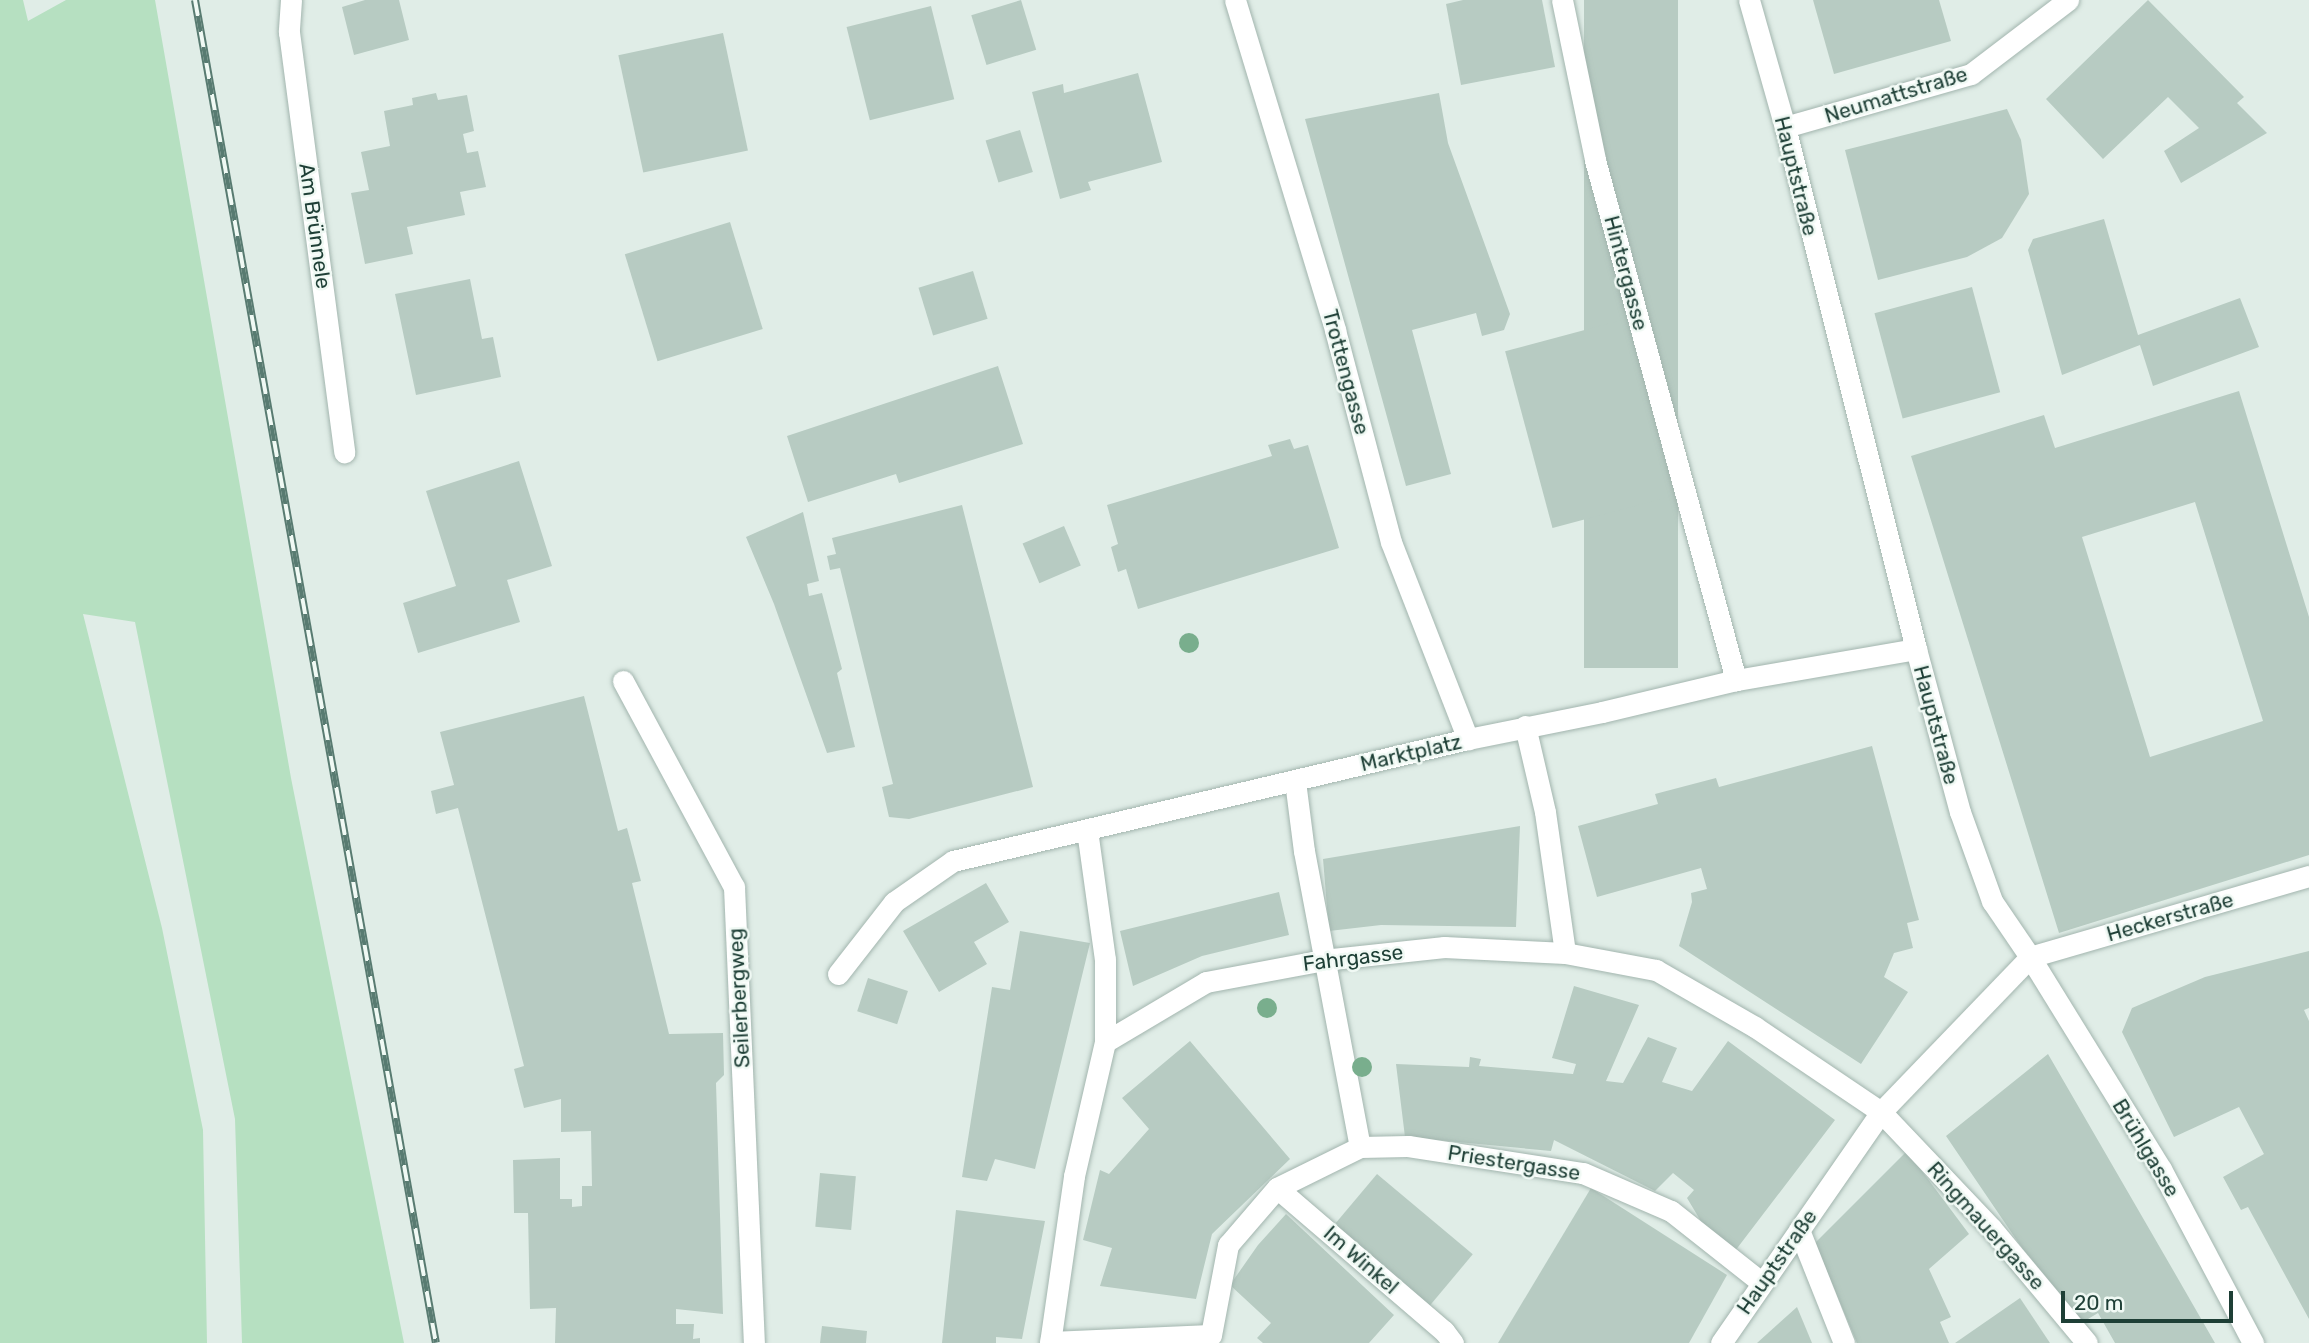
<!DOCTYPE html>
<html>
<head>
<meta charset="utf-8">
<style>
  body { margin:0 }
  #map { position:relative; width:2309px; height:1343px; overflow:hidden; background:#e0ede7; font-family:Rubik,sans-serif }
  div>[style] { position:absolute }
  .green>* { inset:0; background:#b6e0c1 }
  .building>* { inset:0; background:#b7cbc2; transform-origin:0 0 }
  .roads { filter:drop-shadow(0 0 2px #a2b5ae) drop-shadow(0 0 2px #a2b5ae) }
  .minor>* { height:21px; margin:-10.5px; padding:0 10.5px; transform-origin:10.5px; border-radius:10.5px; background:#fff }
  .rail>* { height:8px; margin-top:-4px; transform-origin:0; background:repeating-linear-gradient(90deg,#f0f9f4 0 16px,#587b71 0 32px); box-sizing:border-box; border-block:2px solid #587b71 }
  .trees>* { width:20px; height:20px; margin:-10px; border-radius:50%; background:#79ae8d }
  span { translate:-50% -50%; white-space:nowrap; text-align:center; line-height:1.15; -webkit-text-stroke:5px #f0f9f4; paint-order:stroke }
  .street-label { font-size:21px; color:#1e3f36 }
  .scale { position:absolute; left:2061px; top:1291px; width:172px; height:32px; box-sizing:border-box; border:4px solid #1e3f36; border-top:0; padding-left:9px; font-size:21px; line-height:24px; white-space:nowrap; color:#1e3f36; -webkit-text-stroke:5px #f0f9f4; paint-order:stroke }
</style>
</head>
<body>
<div id="map">
  <div class="green">
    <i style="clip-path:polygon(0 0,23px 0,28px 21px,66px 0,155px 0,291px 778px,404px 1343px,242px 1343px,235px 1119px,135px 622px,83px 614px,162px 928px,203px 1130px,207px 1343px,0 1343px)"></i>
  </div>
  <div class="building">
    <i style="clip-path:polygon(365px 0,399px 0,409px 40px,354px 55px,342px 7px)"></i>
    <i style="left:1021px;top:0;width:52px;height:52px;rotate:73deg"></i>
    <i style="clip-path:polygon(1463px 0,1542px 0,1555px 67px,1461px 85px,1446px 4px)"></i>
    <i style="left:1584px;top:0;width:94px;height:668px"></i>
    <i style="clip-path:polygon(1813px 0,1939px 0,1951px 41px,1834px 74px)"></i>
    <i style="clip-path:polygon(2148px 0,2244px 97px,2237px 103px,2267px 133px,2181px 183px,2164px 151px,2199px 128px,2168px 97px,2103px 159px,2046px 99px)"></i>
    <i style="left:931px;top:6px;width:96px;height:87px;rotate:76deg"></i>
    <i style="left:723px;top:33px;width:120px;height:107px;rotate:78deg"></i>
    <i style="clip-path:polygon(1138px 73px,1162px 162px,1088px 182px,1091px 190px,1060px 199px,1032px 92px,1063px 84px,1064px 93px)"></i>
    <i style="clip-path:polygon(436px 93px,438px 100px,467px 95px,474px 131px,463px 134px,467px 153px,478px 151px,486px 187px,460px 192px,465px 215px,407px 227px,413px 254px,365px 264px,351px 193px,369px 190px,361px 152px,390px 146px,384px 111px,413px 105px,412px 98px)"></i>
    <i style="clip-path:polygon(1439px 93px,1448px 143px,1510px 314px,1504px 330px,1482px 336px,1476px 313px,1412px 330px,1451px 474px,1406px 486px,1305px 119px)"></i>
    <i style="clip-path:polygon(2007px 109px,2021px 140px,2029px 194px,2002px 238px,1967px 257px,1878px 280px,1845px 150px)"></i>
    <i style="left:1020px;top:130px;width:44px;height:36px;rotate:73deg"></i>
    <i style="clip-path:polygon(2104px 219px,2138px 335px,2240px 298px,2259px 347px,2153px 386px,2140px 345px,2062px 375px,2028px 250px,2033px 239px)"></i>
    <i style="left:730px;top:222px;width:112px;height:110px;rotate:73deg"></i>
    <i style="left:973px;top:271px;width:50px;height:57px;rotate:73deg"></i>
    <i style="clip-path:polygon(470px 279px,482px 339px,493px 337px,501px 377px,416px 395px,395px 294px)"></i>
    <i style="left:1972px;top:287px;width:109px;height:101px;rotate:75deg"></i>
    <i style="left:1622px;top:320px;width:183px;height:121px;rotate:75deg"></i>
    <i style="clip-path:polygon(998px 366px,1023px 444px,899px 483px,896px 474px,808px 502px,787px 436px)"></i>
    <i style="clip-path:polygon(evenodd,2239px 391px,2309px 617px,2309px 855px,2059px 933px,1911px 456px,2044px 415px,2055px 448px,2239px 391px,2195px 502px,2263px 721px,2150px 757px,2082px 537px,2195px 502px)"></i>
    <i style="clip-path:polygon(1290px 439px,1294px 449px,1308px 445px,1339px 548px,1138px 609px,1126px 569px,1118px 572px,1111px 547px,1118px 544px,1107px 505px,1272px 456px,1268px 445px)"></i>
    <i style="clip-path:polygon(519px 461px,552px 566px,507px 580px,520px 622px,418px 653px,403px 603px,456px 586px,426px 491px)"></i>
    <i style="clip-path:polygon(962px 505px,1033px 787px,909px 819px,889px 817px,882px 787px,893px 784px,840px 568px,830px 570px,827px 556px,836px 554px,832px 538px)"></i>
    <i style="clip-path:polygon(803px 512px,819px 581px,807px 584px,809px 596px,822px 593px,842px 669px,837px 673px,855px 747px,827px 753px,774px 604px,746px 537px)"></i>
    <i style="left:1064px;top:526px;width:43px;height:45px;rotate:67deg"></i>
    <i style="clip-path:polygon(584px 696px,618px 831px,627px 828px,641px 881px,632px 883px,669px 1034px,723px 1033px,724px 1075px,716px 1083px,723px 1314px,676px 1309px,676px 1324px,694px 1324px,693px 1339px,700px 1338px,700px 1343px,555px 1343px,556px 1308px,530px 1309px,528px 1213px,514px 1213px,513px 1160px,560px 1158px,560px 1199px,572px 1199px,572px 1207px,582px 1206px,582px 1186px,592px 1186px,591px 1131px,561px 1132px,561px 1099px,524px 1108px,514px 1069px,524px 1066px,458px 808px,436px 814px,431px 791px,454px 785px,440px 732px)"></i>
    <i style="clip-path:polygon(1872px 746px,1919px 920px,1907px 923px,1913px 948px,1894px 953px,1884px 977px,1908px 992px,1861px 1064px,1679px 946px,1692px 902px,1691px 893px,1707px 889px,1701px 868px,1597px 897px,1578px 826px,1658px 804px,1655px 794px,1716px 778px,1719px 787px)"></i>
    <i style="clip-path:polygon(1520px 826px,1516px 927px,1381px 925px,1329px 931px,1323px 859px)"></i>
    <i style="clip-path:polygon(986px 883px,1009px 922px,974px 942px,987px 964px,939px 992px,903px 931px)"></i>
    <i style="clip-path:polygon(1279px 892px,1289px 935px,1202px 956px,1133px 986px,1120px 931px)"></i>
    <i style="clip-path:polygon(1020px 931px,1090px 943px,1035px 1169px,995px 1159px,987px 1181px,962px 1177px,992px 987px,1010px 990px)"></i>
    <i style="clip-path:polygon(2309px 951px,2309px 1008px,2304px 1010px,2309px 1021px,2309px 1319px,2248px 1207px,2241px 1210px,2223px 1177px,2264px 1154px,2239px 1107px,2174px 1137px,2122px 1032px,2132px 1008px,2205px 977px)"></i>
    <i style="left:868px;top:978px;width:42px;height:35px;rotate:18deg"></i>
    <i style="clip-path:polygon(1574px 986px,1639px 1005px,1606px 1081px,1623px 1083px,1648px 1037px,1677px 1048px,1662px 1082px,1692px 1091px,1728px 1041px,1835px 1120px,1735px 1251px,1702px 1223px,1687px 1198px,1694px 1190px,1673px 1173px,1655px 1191px,1554px 1140px,1551px 1151px,1405px 1137px,1396px 1064px,1469px 1067px,1470px 1057px,1481px 1059px,1479px 1066px,1573px 1074px,1576px 1064px,1552px 1058px)"></i>
    <i style="clip-path:polygon(1190px 1041px,1290px 1159px,1212px 1234px,1196px 1299px,1100px 1286px,1112px 1248px,1083px 1240px,1100px 1170px,1109px 1174px,1149px 1129px,1122px 1098px)"></i>
    <i style="clip-path:polygon(2048px 1054px,2173px 1270px,2215px 1343px,2115px 1343px,2098px 1313px,2083px 1322px,2022px 1248px,1946px 1136px)"></i>
    <i style="clip-path:polygon(1907px 1151px,1969px 1234px,1929px 1269px,1951px 1317px,1940px 1322px,1949px 1343px,1857px 1343px,1815px 1243px)"></i>
    <i style="left:820px;top:1173px;width:36px;height:54px;rotate:5deg"></i>
    <i style="left:1377px;top:1174px;width:125px;height:67px;rotate:40deg"></i>
    <i style="clip-path:polygon(1591px 1188px,1727px 1275px,1689px 1343px,1498px 1343px)"></i>
    <i style="clip-path:polygon(956px 1210px,1045px 1221px,1022px 1339px,996px 1337px,996px 1343px,942px 1343px)"></i>
    <i style="clip-path:polygon(1286px 1214px,1394px 1315px,1369px 1343px,1263px 1343px,1257px 1338px,1271px 1323px,1230px 1285px,1258px 1245px)"></i>
    <i style="clip-path:polygon(2020px 1298px,2050px 1343px,1955px 1343px)"></i>
    <i style="clip-path:polygon(1797px 1307px,1812px 1343px,1757px 1343px)"></i>
    <i style="clip-path:polygon(822px 1326px,867px 1331px,866px 1343px,820px 1343px)"></i>
  </div>
  <div class="roads">
    <div class="minor">
      <i style="left:291px;top:0;width:32px;rotate:94deg"></i>
      <i style="left:289px;top:32px;width:424px;rotate:82.5deg"></i>
      <i style="left:1235px;top:0;width:345px;rotate:73.1deg"></i>
      <i style="left:1335px;top:330px;width:219px;rotate:75.2deg"></i>
      <i style="left:1391px;top:542px;width:212px;rotate:68.7deg"></i>
      <i style="left:1562px;top:0;width:163px;rotate:78.3deg"></i>
      <i style="left:1595px;top:160px;width:539px;rotate:74.83deg"></i>
      <i style="left:1749px;top:0;width:132px;rotate:74.2deg"></i>
      <i style="left:1785px;top:127px;width:538px;rotate:75.91deg"></i>
      <i style="left:1916px;top:649px;width:169px;rotate:74.9deg"></i>
      <i style="left:1960px;top:812px;width:95px;rotate:70.2deg"></i>
      <i style="left:1992px;top:901px;width:68px;rotate:55.8deg"></i>
      <i style="left:2030px;top:957px;width:249px;rotate:58.3deg"></i>
      <i style="left:2161px;top:1169px;width:197px;rotate:62.1deg"></i>
      <i style="left:1785px;top:127px;width:193px;rotate:-15.9deg"></i>
      <i style="left:1971px;top:74px;width:122px;rotate:-37.3deg"></i>
      <i style="left:623px;top:681px;width:234px;rotate:61.7deg"></i>
      <i style="left:734px;top:887px;width:456px;rotate:87.5deg"></i>
      <i style="left:1525px;top:726px;width:88px;rotate:76.9deg"></i>
      <i style="left:1545px;top:812px;width:142px;rotate:81.9deg"></i>
      <i style="left:1295px;top:781px;width:71px;rotate:82.7deg"></i>
      <i style="left:1304px;top:851px;width:301px;rotate:79.3deg"></i>
      <i style="left:1360px;top:1147px;width:48px;rotate:-1.2deg"></i>
      <i style="left:1408px;top:1146px;width:177px;rotate:8.8deg"></i>
      <i style="left:1583px;top:1173px;width:96px;rotate:23.4deg"></i>
      <i style="left:1671px;top:1211px;width:115px;rotate:38.3deg"></i>
      <i style="left:1087px;top:830px;width:130px;rotate:82.1deg"></i>
      <i style="left:1105px;top:959px;width:83px;rotate:90deg"></i>
      <i style="left:2030px;top:957px;width:291px;rotate:-16.2deg"></i>
      <i style="left:838px;top:974px;width:91px;rotate:-52.1deg"></i>
      <i style="left:894px;top:902px;width:72px;rotate:-34.8deg"></i>
      <i style="left:953px;top:861px;width:529px;rotate:-13.33deg"></i>
      <i style="left:1468px;top:739px;width:137px;rotate:-11.4deg"></i>
      <i style="left:1602px;top:712px;width:138px;rotate:-13.4deg"></i>
      <i style="left:1736px;top:680px;width:183px;rotate:-9.8deg"></i>
      <i style="left:1277px;top:1188px;width:220px;rotate:40.6deg"></i>
      <i style="left:1444px;top:1331px;width:15px;rotate:53deg"></i>
      <i style="left:1799px;top:1230px;width:122px;rotate:68.3deg"></i>
      <i style="left:1211px;top:1335px;width:92px;rotate:-79.3deg"></i>
      <i style="left:1228px;top:1245px;width:75px;rotate:-49.3deg"></i>
      <i style="left:1277px;top:1188px;width:93px;rotate:-26.3deg"></i>
      <i style="left:1050px;top:1342px;width:161px;rotate:-2.5deg"></i>
      <i style="left:1050px;top:1343px;width:169px;rotate:-81.8deg"></i>
      <i style="left:1074px;top:1176px;width:138px;rotate:-77deg"></i>
      <i style="left:1105px;top:1042px;width:117px;rotate:-30.7deg"></i>
      <i style="left:1206px;top:982px;width:119px;rotate:-10.6deg"></i>
      <i style="left:1323px;top:960px;width:122px;rotate:-6.1deg"></i>
      <i style="left:1444px;top:947px;width:121px;rotate:2.8deg"></i>
      <i style="left:1565px;top:953px;width:93px;rotate:10.6deg"></i>
      <i style="left:1656px;top:970px;width:114px;rotate:29.9deg"></i>
      <i style="left:1755px;top:1027px;width:152px;rotate:34deg"></i>
      <i style="left:1881px;top:1112px;width:161px;rotate:46.5deg"></i>
      <i style="left:1992px;top:1229px;width:148px;rotate:50.2deg"></i>
      <i style="left:1721px;top:1343px;width:281px;rotate:-55.3deg"></i>
      <i style="left:1881px;top:1112px;width:215px;rotate:-46.1deg"></i>
    </div>
  </div>
  <div class="rail">
    <i style="left:195px;top:0;width:1364px;rotate:79.83deg"></i>
  </div>
  <div class="trees">
    <i style="left:1189px;top:643px"></i>
    <i style="left:1267px;top:1008px"></i>
    <i style="left:1362px;top:1067px"></i>
  </div>
  <div class="street-label">
    <span style="left:1896px;top:95px;rotate:-17deg">Neumattstraße</span>
    <span style="left:1796px;top:176px;rotate:76deg">Hauptstraße</span>
    <span style="left:315px;top:226px;rotate:82deg">Am Brünnele</span>
    <span style="left:1626px;top:273px;rotate:75deg">Hintergasse</span>
    <span style="left:1346px;top:372px;rotate:75deg">Trottengasse</span>
    <span style="left:1936px;top:725px;rotate:75deg">Hauptstraße</span>
    <span style="left:1411px;top:753px;rotate:-13deg">Marktplatz</span>
    <span style="left:2170px;top:917px;rotate:-16deg">Heckerstraße</span>
    <span style="left:1353px;top:958px;rotate:-7deg">Fahrgasse</span>
    <span style="left:739px;top:998px;rotate:-93deg">Seilerbergweg</span>
    <span style="left:2146px;top:1148px;rotate:59deg">Brühlgasse</span>
    <span style="left:1514px;top:1163px;rotate:9deg">Priestergasse</span>
    <span style="left:1986px;top:1226px;rotate:48deg">Ringmauergasse</span>
    <span style="left:1361px;top:1260px;rotate:41deg">Im Winkel</span>
    <span style="left:1777px;top:1262px;rotate:-55deg">Hauptstraße</span>
  </div>
  <div class="scale">20 m</div>
</div>
</body>
</html>
